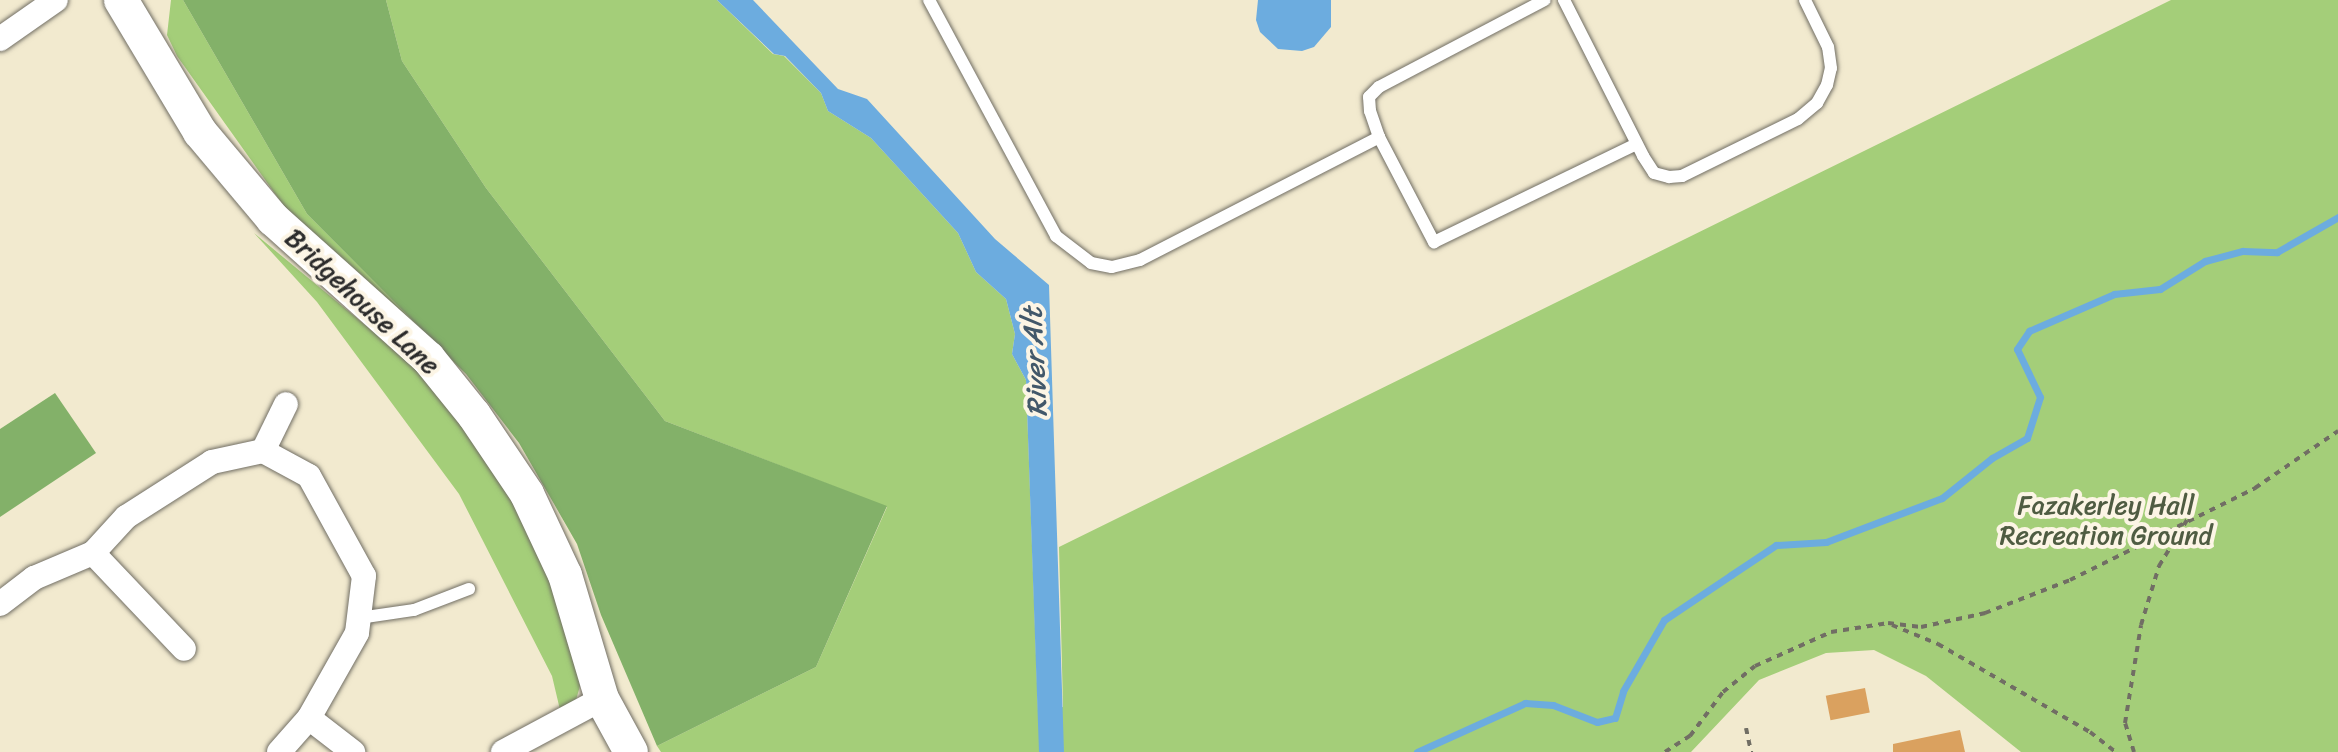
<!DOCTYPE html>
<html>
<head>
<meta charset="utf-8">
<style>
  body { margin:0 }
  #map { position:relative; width:2338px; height:752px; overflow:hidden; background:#f2eacf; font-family:Sriracha,sans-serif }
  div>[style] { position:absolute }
  .green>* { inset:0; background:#a4ce79 }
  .forest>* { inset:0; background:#83b169 }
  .water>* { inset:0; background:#6cacdf }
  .stream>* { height:7px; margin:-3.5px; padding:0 3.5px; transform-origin:3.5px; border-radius:3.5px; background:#6cacdf }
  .building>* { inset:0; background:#daa15f; transform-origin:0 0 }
  .path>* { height:4px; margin-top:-2px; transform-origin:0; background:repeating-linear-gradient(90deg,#716e64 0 6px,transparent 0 12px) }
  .roads { filter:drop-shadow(0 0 2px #716e64) drop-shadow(0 0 2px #716e64) }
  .lane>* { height:12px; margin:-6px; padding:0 6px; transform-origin:6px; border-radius:6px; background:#fff }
  .street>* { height:24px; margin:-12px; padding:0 12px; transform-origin:12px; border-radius:12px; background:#fff }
  .secondary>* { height:34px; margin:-17px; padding:0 17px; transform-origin:17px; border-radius:17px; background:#fff }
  span { translate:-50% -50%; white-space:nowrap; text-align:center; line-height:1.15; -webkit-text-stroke:8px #fcf5e5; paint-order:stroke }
  .street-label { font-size:26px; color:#2b2b2b }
  .park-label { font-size:26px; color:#4f5c42 }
  .water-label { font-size:28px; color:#42586a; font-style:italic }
</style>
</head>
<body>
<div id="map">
  <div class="green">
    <i style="clip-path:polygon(171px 0,183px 0,307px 214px,466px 374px,283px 205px,177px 56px,167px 35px)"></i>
    <i style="clip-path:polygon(386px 0,717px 0,773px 54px,784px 56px,821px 93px,828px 111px,871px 138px,958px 233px,976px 272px,1006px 299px,1015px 334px,1012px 354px,1026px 380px,1038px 711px,1063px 707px,1059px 547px,2171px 0,2338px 0,2338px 752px,2021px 752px,1926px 676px,1874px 650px,1826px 653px,1759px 680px,1691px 752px,661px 752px,657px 746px,816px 667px,887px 507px,665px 421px,486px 188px,402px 61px)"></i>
    <i style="clip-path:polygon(254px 233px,440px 387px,488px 461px,539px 549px,577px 657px,580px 686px,576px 700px,561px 714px,552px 676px,459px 494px,317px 302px)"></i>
  </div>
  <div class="forest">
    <i style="clip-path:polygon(183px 0,386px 0,402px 61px,486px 188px,665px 421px,887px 506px,816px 667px,657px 746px,601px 615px,577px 544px,519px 443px,466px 374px,307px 214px)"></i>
    <i style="clip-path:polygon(55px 393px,96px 453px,0 517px,0 429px)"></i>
  </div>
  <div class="water">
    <i style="clip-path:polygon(717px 0,753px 0,838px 89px,867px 99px,995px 239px,1049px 285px,1064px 752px,1039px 752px,1026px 380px,1012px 354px,1015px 334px,1006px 299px,976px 272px,958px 233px,871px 138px,828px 111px,821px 93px,785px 56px,774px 54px)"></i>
    <i style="clip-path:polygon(1258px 0,1331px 0,1331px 27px,1314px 47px,1302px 51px,1278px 49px,1260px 32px,1256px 20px)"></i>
  </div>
  <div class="stream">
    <i style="left:1417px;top:752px;width:119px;rotate:-24.4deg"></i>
    <i style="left:1525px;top:703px;width:28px;rotate:4deg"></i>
    <i style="left:1553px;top:705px;width:47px;rotate:21.1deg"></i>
    <i style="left:1597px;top:722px;width:18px;rotate:-13deg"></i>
    <i style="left:1615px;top:718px;width:28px;rotate:-73deg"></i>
    <i style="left:1623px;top:691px;width:82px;rotate:-60deg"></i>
    <i style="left:1664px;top:620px;width:81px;rotate:-33.9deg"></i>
    <i style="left:1731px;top:575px;width:54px;rotate:-33.7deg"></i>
    <i style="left:1776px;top:545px;width:50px;rotate:-3.4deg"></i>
    <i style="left:1826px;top:542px;width:124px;rotate:-20.8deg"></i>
    <i style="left:1942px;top:498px;width:64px;rotate:-38.7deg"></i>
    <i style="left:1992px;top:458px;width:40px;rotate:-29.7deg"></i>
    <i style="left:2027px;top:438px;width:43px;rotate:-72.4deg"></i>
    <i style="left:2040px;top:397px;width:53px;rotate:-115.6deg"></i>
    <i style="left:2017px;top:349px;width:22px;rotate:-56deg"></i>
    <i style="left:2029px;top:331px;width:93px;rotate:-23.5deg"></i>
    <i style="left:2114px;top:294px;width:46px;rotate:-6.2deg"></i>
    <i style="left:2160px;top:289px;width:53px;rotate:-31.9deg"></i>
    <i style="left:2205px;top:261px;width:39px;rotate:-15deg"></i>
    <i style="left:2243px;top:251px;width:34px;rotate:2deg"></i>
    <i style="left:2277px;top:252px;width:70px;rotate:-29.8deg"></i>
  </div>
  <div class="building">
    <i style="left:1865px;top:688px;width:25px;height:40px;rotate:79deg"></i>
    <i style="clip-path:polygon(1960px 730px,1965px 752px,1893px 752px,1893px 744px)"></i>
  </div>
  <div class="path">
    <i style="left:1892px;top:625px;width:50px;rotate:22.4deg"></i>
    <i style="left:1938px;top:644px;width:176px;rotate:30.1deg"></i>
    <i style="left:2090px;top:732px;width:33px;rotate:38deg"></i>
    <i style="left:1746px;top:728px;width:25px;rotate:78deg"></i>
    <i style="left:1665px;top:752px;width:30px;rotate:-33deg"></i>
    <i style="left:1690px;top:736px;width:55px;rotate:-53.1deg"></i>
    <i style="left:1723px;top:692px;width:41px;rotate:-39.1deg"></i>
    <i style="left:1755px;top:666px;width:83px;rotate:-24.1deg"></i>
    <i style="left:1831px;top:632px;width:58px;rotate:-9deg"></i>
    <i style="left:1888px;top:623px;width:33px;rotate:7deg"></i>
    <i style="left:1921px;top:627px;width:66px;rotate:-12.3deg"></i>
    <i style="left:1985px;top:613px;width:91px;rotate:-21.2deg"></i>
    <i style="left:2070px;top:580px;width:207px;rotate:-26.4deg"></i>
    <i style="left:2255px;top:488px;width:101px;rotate:-34.5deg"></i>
    <i style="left:2134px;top:752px;width:30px;rotate:-107deg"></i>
    <i style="left:2125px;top:723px;width:99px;rotate:-80.7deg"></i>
    <i style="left:2141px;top:625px;width:62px;rotate:-73deg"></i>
    <i style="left:2159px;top:566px;width:54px;rotate:-58.7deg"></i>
  </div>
  <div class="roads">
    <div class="lane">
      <i style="left:929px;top:0;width:268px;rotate:61.7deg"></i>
      <i style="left:1056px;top:236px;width:44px;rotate:37.6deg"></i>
      <i style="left:1091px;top:263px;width:21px;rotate:11deg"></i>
      <i style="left:1112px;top:267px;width:29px;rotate:-14deg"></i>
      <i style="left:1140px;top:260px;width:269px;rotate:-27.2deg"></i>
      <i style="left:1379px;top:137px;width:28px;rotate:-109deg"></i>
      <i style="left:1370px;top:111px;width:14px;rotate:-94deg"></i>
      <i style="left:1369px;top:97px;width:14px;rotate:-45deg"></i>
      <i style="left:1379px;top:87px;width:187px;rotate:-27.7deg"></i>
      <i style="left:1564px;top:0;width:175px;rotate:63.1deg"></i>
      <i style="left:1643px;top:156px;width:20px;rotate:57deg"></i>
      <i style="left:1654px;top:173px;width:16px;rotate:15deg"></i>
      <i style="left:1669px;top:177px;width:13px;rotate:-4deg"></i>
      <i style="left:1682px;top:176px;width:129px;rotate:-26.2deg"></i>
      <i style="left:1798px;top:119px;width:25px;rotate:-40deg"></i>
      <i style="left:1817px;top:103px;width:21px;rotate:-61deg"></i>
      <i style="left:1827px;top:85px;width:17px;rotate:-77deg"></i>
      <i style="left:1831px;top:68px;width:21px;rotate:-98deg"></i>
      <i style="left:1828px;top:47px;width:52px;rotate:-116.1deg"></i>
      <i style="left:1379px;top:137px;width:119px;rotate:62.4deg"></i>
      <i style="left:1434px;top:242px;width:225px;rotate:-25.8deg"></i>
      <i style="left:359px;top:618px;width:56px;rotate:-8.3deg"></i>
      <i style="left:414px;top:610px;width:59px;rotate:-20.9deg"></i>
    </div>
    <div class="street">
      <i style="left:0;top:39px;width:68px;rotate:-34.9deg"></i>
      <i style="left:263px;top:451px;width:52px;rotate:-63.9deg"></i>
      <i style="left:93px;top:553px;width:132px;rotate:46.5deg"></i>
      <i style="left:0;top:604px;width:43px;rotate:-37.4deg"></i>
      <i style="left:34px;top:578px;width:64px;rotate:-23deg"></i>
      <i style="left:93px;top:553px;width:49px;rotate:-47.5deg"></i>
      <i style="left:126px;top:517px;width:102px;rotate:-32.6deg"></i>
      <i style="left:212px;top:462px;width:52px;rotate:-12.2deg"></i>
      <i style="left:263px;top:451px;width:52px;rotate:28.5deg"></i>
      <i style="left:309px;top:476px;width:114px;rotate:61.2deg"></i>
      <i style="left:364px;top:576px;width:57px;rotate:97deg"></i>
      <i style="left:357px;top:633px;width:98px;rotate:119.5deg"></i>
      <i style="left:279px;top:752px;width:45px;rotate:-48.6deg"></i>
      <i style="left:309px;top:718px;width:56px;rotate:37.7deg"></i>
      <i style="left:503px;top:752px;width:112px;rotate:-28.2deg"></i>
    </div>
    <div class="secondary">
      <i style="left:121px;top:0;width:154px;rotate:59.1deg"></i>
      <i style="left:200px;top:132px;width:114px;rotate:50deg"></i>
      <i style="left:273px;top:219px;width:208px;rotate:41.9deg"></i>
      <i style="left:428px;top:358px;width:73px;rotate:51.1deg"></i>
      <i style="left:474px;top:415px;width:95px;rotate:56.1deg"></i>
      <i style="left:527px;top:494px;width:89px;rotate:64.9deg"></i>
      <i style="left:565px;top:575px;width:129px;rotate:73.4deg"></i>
      <i style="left:602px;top:699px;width:60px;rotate:61.3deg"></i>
    </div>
  </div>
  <div class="street-label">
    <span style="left:362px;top:302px;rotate:43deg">Bridgehouse Lane</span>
  </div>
  <div class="park-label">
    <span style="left:2106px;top:521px">Fazakerley Hall<br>Recreation Ground</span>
  </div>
  <div class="water-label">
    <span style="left:1035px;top:362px;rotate:-93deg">River Alt</span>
  </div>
</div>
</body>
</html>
